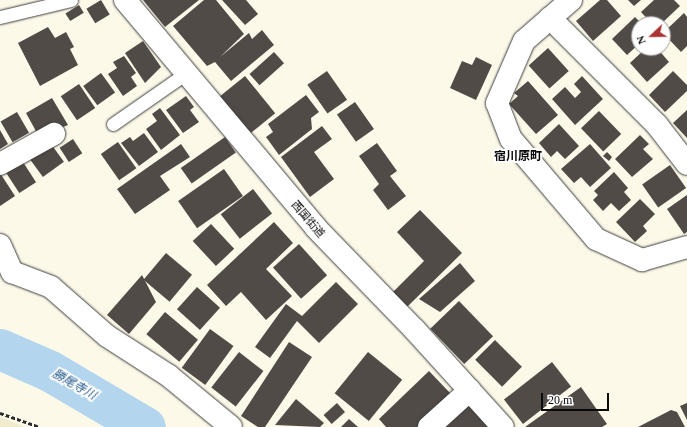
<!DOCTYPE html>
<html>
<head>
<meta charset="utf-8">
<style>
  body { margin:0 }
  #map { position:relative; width:687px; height:427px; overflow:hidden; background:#fcf9e9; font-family:"Times New Roman","Noto Sans JP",serif }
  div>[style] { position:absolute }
  .farmland>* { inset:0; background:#efedcc }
  .river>* { height:41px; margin:-20.5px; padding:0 20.5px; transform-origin:20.5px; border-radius:20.5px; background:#b3d6ee }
  .building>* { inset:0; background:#514b47; transform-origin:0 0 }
  .path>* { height:2.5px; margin-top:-1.25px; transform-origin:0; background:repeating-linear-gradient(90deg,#2c2c2c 0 4px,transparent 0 6px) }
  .roads { filter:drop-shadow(0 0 1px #3d3d3d) drop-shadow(0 0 1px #3d3d3d) }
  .lane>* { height:13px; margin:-6.5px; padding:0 6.5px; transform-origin:6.5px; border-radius:6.5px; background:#fff }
  .street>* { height:22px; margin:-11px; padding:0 11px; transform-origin:11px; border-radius:11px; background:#fff }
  span { translate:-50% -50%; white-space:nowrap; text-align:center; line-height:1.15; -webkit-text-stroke:4px #fff; paint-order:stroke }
  .street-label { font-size:11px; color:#0a0a0a }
  .neighbourhood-label { font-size:12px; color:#0a0a0a; font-weight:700 }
  .water-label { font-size:12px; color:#235a8c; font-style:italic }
  .north { position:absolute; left:631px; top:16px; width:40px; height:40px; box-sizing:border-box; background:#fff; border:1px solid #9d9d9d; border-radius:50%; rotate:248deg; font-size:11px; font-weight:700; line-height:16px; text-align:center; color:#0a0a0a }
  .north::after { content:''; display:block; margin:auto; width:14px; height:18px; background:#a93334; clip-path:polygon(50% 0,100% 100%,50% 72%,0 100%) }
  .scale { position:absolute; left:541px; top:393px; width:68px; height:18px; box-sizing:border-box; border:2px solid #0a0a0a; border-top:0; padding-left:5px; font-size:12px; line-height:14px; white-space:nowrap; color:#0a0a0a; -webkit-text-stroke:3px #fff; paint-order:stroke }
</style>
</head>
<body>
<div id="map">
  <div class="farmland">
    <i style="clip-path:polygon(0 417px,25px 427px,0 427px)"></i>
  </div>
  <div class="river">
    <i style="left:0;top:349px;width:55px;rotate:23.7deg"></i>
    <i style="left:50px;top:371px;width:110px;rotate:30.5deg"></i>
  </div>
  <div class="building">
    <i style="left:101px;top:0;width:17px;height:17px;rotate:59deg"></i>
    <i style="clip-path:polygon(143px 0,199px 0,165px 27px)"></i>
    <i style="clip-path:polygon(204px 0,216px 0,244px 34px,220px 57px,249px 33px,252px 39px,262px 30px,274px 45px,231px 81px,215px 62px,207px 66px,173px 26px)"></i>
    <i style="clip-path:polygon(222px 0,246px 0,258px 14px,245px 25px)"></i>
    <i style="clip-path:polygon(600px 0,607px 0,621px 16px,593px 41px,576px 21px)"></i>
    <i style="clip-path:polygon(628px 0,641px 0,634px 6px)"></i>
    <i style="clip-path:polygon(654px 0,674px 0,680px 6px,661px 24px,652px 24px,641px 12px)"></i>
    <i style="left:79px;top:5px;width:9px;height:16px;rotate:58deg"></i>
    <i style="clip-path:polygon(684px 13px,687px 17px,687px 46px,681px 52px,663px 33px)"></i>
    <i style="clip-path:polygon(635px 17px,642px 24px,639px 24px,639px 44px,627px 55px,612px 39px)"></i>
    <i style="clip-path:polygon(48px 27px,55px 38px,66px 32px,74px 47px,70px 49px,78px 65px,40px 86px,18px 43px)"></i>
    <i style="clip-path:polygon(143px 41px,161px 67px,145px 83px,125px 53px)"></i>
    <i style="left:548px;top:48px;width:31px;height:26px;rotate:48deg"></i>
    <i style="clip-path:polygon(646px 48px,657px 48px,669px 62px,647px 82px,630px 63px)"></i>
    <i style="left:274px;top:52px;width:15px;height:33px;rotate:48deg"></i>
    <i style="clip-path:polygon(124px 56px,136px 73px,131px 77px,137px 86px,123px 96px,108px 74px,117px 68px,113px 62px)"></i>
    <i style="clip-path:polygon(476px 57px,492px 65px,476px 100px,450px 88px,462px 61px,472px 65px)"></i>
    <i style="left:327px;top:71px;width:35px;height:24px;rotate:55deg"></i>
    <i style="clip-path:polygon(673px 71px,687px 85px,687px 91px,665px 112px,649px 95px)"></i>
    <i style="left:101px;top:73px;width:24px;height:22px;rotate:54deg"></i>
    <i style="left:245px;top:76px;width:48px;height:37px;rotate:51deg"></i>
    <i style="clip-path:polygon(582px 76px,603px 99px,575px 125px,552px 99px,565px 87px,575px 98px,581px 92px,574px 84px)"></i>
    <i style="clip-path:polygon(528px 81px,558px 115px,536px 134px,509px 104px,518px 96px,514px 93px)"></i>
    <i style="left:79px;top:84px;width:29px;height:22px;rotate:56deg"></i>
    <i style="clip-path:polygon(306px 95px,319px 112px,311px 118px,312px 129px,279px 155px,266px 137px,273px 132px,268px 124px)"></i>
    <i style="clip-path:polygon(186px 96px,194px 107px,190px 110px,199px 122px,183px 133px,166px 110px)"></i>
    <i style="clip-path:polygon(52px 98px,68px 125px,58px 129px,55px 122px,37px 133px,26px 113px)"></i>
    <i style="left:355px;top:102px;width:33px;height:22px;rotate:55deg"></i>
    <i style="clip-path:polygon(160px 108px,180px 135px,161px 150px,146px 129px,157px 121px,152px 114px)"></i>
    <i style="clip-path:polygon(687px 110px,687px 138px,673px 123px)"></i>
    <i style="left:599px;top:111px;width:32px;height:25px;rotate:46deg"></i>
    <i style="left:17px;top:112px;width:24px;height:19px;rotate:60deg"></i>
    <i style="clip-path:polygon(559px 124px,579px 146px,565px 159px,557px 151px,551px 157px,539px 143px)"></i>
    <i style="clip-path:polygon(322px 126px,332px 139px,314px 152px,334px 179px,310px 197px,281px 157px)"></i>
    <i style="clip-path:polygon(0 130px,8px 144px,0 149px)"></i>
    <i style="clip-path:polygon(144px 133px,158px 152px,139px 166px,121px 143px,130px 137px,133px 141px)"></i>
    <i style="clip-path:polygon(640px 135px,649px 144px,643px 149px,653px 159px,632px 177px,615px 159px)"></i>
    <i style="left:225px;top:137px;width:19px;height:54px;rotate:55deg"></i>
    <i style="left:73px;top:139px;width:17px;height:16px;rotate:57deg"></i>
    <i style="left:118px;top:142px;width:32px;height:21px;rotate:55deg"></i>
    <i style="clip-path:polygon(377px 143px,397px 171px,390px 176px,406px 196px,388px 210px,373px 190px,379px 184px,359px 156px)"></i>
    <i style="left:51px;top:144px;width:22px;height:26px;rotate:54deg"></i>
    <i style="clip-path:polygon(181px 144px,190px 157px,160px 176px,170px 190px,135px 214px,117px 189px)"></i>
    <i style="clip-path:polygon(590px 144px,611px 168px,590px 187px,581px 177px,574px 183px,561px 169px)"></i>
    <i style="clip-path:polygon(607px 152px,612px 157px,609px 161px,603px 156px)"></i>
    <i style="left:23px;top:162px;width:24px;height:20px;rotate:57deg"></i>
    <i style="left:670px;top:165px;width:28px;height:34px;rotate:55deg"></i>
    <i style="left:224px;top:169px;width:33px;height:56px;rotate:55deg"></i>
    <i style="clip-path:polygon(614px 172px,628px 188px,624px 192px,631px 200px,619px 211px,611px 203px,603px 211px,593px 200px,598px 195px,594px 191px)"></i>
    <i style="clip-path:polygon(0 173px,15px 196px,0 206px)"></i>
    <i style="left:253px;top:189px;width:31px;height:41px;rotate:52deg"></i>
    <i style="clip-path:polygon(687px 195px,687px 232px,684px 234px,667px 209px)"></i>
    <i style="clip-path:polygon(640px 199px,655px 214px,643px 226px,647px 231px,635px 242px,616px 222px)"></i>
    <i style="clip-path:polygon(420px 210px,462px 253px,407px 307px,393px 292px,424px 261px,397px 232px)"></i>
    <i style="clip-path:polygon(274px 222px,293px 243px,266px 269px,292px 296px,266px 320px,241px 292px,226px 306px,207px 285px)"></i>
    <i style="left:211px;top:224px;width:34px;height:25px;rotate:47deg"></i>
    <i style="left:299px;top:244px;width:42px;height:35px;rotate:48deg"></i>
    <i style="left:166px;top:253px;width:34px;height:35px;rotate:40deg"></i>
    <i style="clip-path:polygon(460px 263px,475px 281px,440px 312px,419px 299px)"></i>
    <i style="clip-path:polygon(142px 275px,156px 302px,129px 334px,107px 315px)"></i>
    <i style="clip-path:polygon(336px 282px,358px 304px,319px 343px,297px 321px,270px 358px,255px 347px,286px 304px,302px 316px)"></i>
    <i style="left:197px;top:287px;width:31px;height:30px;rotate:42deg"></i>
    <i style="left:459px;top:301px;width:49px;height:40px;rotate:46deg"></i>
    <i style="left:165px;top:312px;width:43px;height:29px;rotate:40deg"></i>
    <i style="left:210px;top:329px;width:29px;height:48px;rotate:36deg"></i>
    <i style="left:495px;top:340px;width:38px;height:28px;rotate:45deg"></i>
    <i style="clip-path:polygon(289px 342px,312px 357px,265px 427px,258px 427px,241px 416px)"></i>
    <i style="left:239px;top:352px;width:31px;height:45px;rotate:38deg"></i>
    <i style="left:368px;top:352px;width:44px;height:53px;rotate:39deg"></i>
    <i style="left:552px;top:362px;width:31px;height:61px;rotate:52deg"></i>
    <i style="clip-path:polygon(429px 371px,451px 394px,417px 427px,386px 427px,379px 419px)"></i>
    <i style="clip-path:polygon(581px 387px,607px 424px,602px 427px,525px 427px)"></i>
    <i style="clip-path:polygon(296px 399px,324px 423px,320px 427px,275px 425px)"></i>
    <i style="clip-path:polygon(468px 402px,491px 427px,441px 427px)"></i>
    <i style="left:337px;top:403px;width:12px;height:18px;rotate:48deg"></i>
    <i style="clip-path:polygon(687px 403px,687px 420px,680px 406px)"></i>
    <i style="clip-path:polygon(671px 410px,677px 412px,685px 427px,638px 427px)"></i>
    <i style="clip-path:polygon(349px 419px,358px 427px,341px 427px)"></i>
  </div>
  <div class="path">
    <i style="left:0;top:413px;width:42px;rotate:19.3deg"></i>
  </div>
  <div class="roads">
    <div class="lane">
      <i style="left:0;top:17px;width:73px;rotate:-13.5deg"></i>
      <i style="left:113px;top:124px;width:88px;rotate:-34.8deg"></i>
    </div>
    <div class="street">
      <i style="left:125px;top:0;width:297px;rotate:50deg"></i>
      <i style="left:316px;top:228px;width:141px;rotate:45.9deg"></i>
      <i style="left:414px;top:329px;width:132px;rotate:47.8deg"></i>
      <i style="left:571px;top:0;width:62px;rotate:138.9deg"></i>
      <i style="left:524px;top:41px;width:68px;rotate:113.5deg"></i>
      <i style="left:497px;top:103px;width:39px;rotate:69deg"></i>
      <i style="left:511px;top:139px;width:131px;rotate:49.6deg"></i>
      <i style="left:596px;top:239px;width:51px;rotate:24.5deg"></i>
      <i style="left:642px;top:260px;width:47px;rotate:-16.1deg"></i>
      <i style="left:550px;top:18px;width:151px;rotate:45deg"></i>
      <i style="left:657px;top:125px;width:49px;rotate:52.4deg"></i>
      <i style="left:0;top:164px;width:62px;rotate:-29.1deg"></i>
      <i style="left:0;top:245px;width:30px;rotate:66deg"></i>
      <i style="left:12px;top:272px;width:42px;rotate:21deg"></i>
      <i style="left:51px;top:287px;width:74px;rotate:41.2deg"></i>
      <i style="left:107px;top:336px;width:74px;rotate:32.8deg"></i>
      <i style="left:169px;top:376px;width:80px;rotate:39.4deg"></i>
      <i style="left:429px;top:427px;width:55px;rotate:-42.1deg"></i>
    </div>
  </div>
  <div class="street-label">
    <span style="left:308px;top:219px;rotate:49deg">西国街道</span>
  </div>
  <div class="neighbourhood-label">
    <span style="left:518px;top:157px">宿川原町</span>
  </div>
  <div class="water-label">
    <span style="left:74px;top:385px;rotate:30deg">勝尾寺川</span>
  </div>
  <div class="north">N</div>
  <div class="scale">20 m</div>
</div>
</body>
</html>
